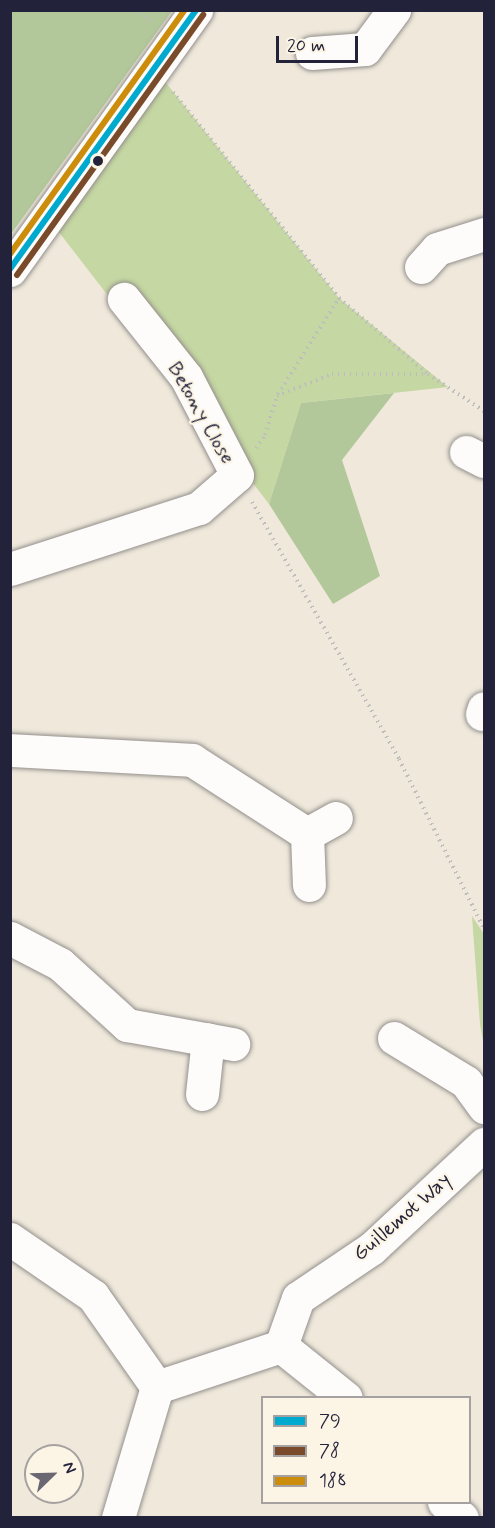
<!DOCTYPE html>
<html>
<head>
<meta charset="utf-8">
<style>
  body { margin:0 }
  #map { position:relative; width:495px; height:1528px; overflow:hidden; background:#efe8db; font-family:Mynerve,sans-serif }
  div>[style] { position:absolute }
  .green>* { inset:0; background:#c5d7a2 }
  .forest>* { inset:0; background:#b3c89a }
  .path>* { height:4px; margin-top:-2px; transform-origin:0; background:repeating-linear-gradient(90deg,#bebdbd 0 1.5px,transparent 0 6px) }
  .roads { filter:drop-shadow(0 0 2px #938f8c) drop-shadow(0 0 2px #938f8c) }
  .minor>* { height:33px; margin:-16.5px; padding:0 16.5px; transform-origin:16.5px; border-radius:16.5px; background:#fdfcfa }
  .bus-1>* { height:6px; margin:-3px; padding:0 3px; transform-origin:3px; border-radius:3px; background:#00a9ce }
  .bus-2>* { height:6px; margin:-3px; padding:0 3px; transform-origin:3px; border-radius:3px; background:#7a4b2a }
  .bus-3>* { height:6px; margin:-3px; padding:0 3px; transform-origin:3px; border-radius:3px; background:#cc8c0c }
  .dots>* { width:16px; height:16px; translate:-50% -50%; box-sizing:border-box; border:3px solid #fcf5e5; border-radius:50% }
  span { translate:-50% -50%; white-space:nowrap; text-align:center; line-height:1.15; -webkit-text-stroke:4.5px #fcf5e5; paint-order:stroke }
  .street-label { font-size:21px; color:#22223b }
  .frame { position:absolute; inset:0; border:12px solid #22223b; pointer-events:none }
  .legend { position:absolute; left:261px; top:1396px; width:210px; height:108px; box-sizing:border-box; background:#fcf5e5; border:2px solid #a5a1a1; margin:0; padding:8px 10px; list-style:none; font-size:18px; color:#22223b }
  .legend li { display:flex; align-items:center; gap:12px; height:30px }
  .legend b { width:30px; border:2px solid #a5a1a1 }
  .north { position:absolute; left:24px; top:1444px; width:60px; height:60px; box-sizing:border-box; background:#fcf5e5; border:2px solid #a5a1a1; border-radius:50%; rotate:67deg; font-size:16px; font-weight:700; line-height:24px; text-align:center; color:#22223b }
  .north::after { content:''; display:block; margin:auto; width:21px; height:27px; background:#6a6773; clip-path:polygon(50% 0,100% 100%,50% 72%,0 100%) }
  .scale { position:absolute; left:276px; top:36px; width:82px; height:27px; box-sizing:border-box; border:3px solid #22223b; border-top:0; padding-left:8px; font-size:18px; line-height:21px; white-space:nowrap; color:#22223b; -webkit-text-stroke:4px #fcf5e5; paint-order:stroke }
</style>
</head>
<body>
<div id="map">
  <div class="green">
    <i style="clip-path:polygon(154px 68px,339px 298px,448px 387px,301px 403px,269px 504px,48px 218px)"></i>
    <i style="clip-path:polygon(472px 916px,484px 934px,484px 1046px,480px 1024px)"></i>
  </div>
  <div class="forest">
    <i style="clip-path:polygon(11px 10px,172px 11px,11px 234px,10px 11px)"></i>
    <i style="clip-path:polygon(394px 393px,342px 460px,380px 576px,333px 604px,269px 504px,301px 403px)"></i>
  </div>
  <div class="path">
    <i style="left:135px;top:10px;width:20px;rotate:33deg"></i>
    <i style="left:173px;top:92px;width:265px;rotate:51.1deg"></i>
    <i style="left:339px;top:298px;width:117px;rotate:40.5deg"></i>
    <i style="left:428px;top:374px;width:67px;rotate:33.5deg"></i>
    <i style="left:278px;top:394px;width:114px;rotate:-57.6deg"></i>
    <i style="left:256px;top:448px;width:16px;rotate:-55deg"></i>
    <i style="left:265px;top:435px;width:41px;rotate:-72.9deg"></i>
    <i style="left:277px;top:396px;width:59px;rotate:-21.8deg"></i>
    <i style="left:332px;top:374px;width:96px"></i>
    <i style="left:252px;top:502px;width:296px;rotate:60.2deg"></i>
    <i style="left:399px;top:759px;width:190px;rotate:63.4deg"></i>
  </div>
  <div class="roads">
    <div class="minor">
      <i style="left:312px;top:53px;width:53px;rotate:-4.3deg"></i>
      <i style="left:365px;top:49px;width:49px;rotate:-53.4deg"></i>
      <i style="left:421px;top:267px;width:24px;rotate:-48deg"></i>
      <i style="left:437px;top:249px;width:49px;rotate:-17.7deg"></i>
      <i style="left:10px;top:270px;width:320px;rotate:-54.4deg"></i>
      <i style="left:466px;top:452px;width:20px;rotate:27deg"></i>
      <i style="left:10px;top:569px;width:199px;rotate:-17.9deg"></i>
      <i style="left:199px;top:508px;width:50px;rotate:-41deg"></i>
      <i style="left:237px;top:475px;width:110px;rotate:-117.5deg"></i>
      <i style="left:186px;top:377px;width:100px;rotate:-128.5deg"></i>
      <i style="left:482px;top:714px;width:6px;rotate:-72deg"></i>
      <i style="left:10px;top:750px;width:182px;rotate:3.1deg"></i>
      <i style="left:192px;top:760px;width:137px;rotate:32.8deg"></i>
      <i style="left:307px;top:834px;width:33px;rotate:-29deg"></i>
      <i style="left:307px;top:834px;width:51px;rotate:87.8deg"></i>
      <i style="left:10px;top:938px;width:56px;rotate:27.5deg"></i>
      <i style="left:60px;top:964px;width:91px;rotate:42.3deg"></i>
      <i style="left:127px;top:1025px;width:108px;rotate:10.2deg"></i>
      <i style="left:394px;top:1038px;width:84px;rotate:31.4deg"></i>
      <i style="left:466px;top:1082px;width:31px;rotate:54deg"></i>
      <i style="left:202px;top:1094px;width:55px;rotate:-83.8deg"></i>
      <i style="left:10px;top:1239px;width:101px;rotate:34.5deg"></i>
      <i style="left:93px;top:1296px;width:111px;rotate:54.9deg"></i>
      <i style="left:157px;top:1387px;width:137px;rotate:106.6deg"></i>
      <i style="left:281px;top:1346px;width:51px;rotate:-70.5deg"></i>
      <i style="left:298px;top:1298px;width:89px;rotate:-34deg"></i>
      <i style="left:372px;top:1248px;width:153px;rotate:-42.9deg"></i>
      <i style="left:157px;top:1387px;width:131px;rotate:-18.3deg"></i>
      <i style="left:281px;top:1346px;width:83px;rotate:38.7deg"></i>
      <i style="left:444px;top:1502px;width:24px;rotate:42deg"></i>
    </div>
  </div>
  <div class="bus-1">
    <i style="left:10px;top:269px;width:319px;rotate:-54.3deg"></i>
  </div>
  <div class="bus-2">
    <i style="left:17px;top:275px;width:320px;rotate:-54.4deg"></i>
  </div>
  <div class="bus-3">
    <i style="left:10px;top:254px;width:300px;rotate:-54.4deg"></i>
  </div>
  <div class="dots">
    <i style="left:98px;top:161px;background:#22223b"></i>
  </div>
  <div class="street-label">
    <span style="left:201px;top:413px;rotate:60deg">Betony Close</span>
    <span style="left:402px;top:1217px;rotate:-41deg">Guillemot Way</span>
  </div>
  <div class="frame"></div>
  <ul class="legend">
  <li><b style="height:8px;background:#00a9ce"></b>79</li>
  <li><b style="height:8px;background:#7a4b2a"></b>78</li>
  <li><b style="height:8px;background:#cc8c0c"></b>188</li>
  </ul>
  <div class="north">N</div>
  <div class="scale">20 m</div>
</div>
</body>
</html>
